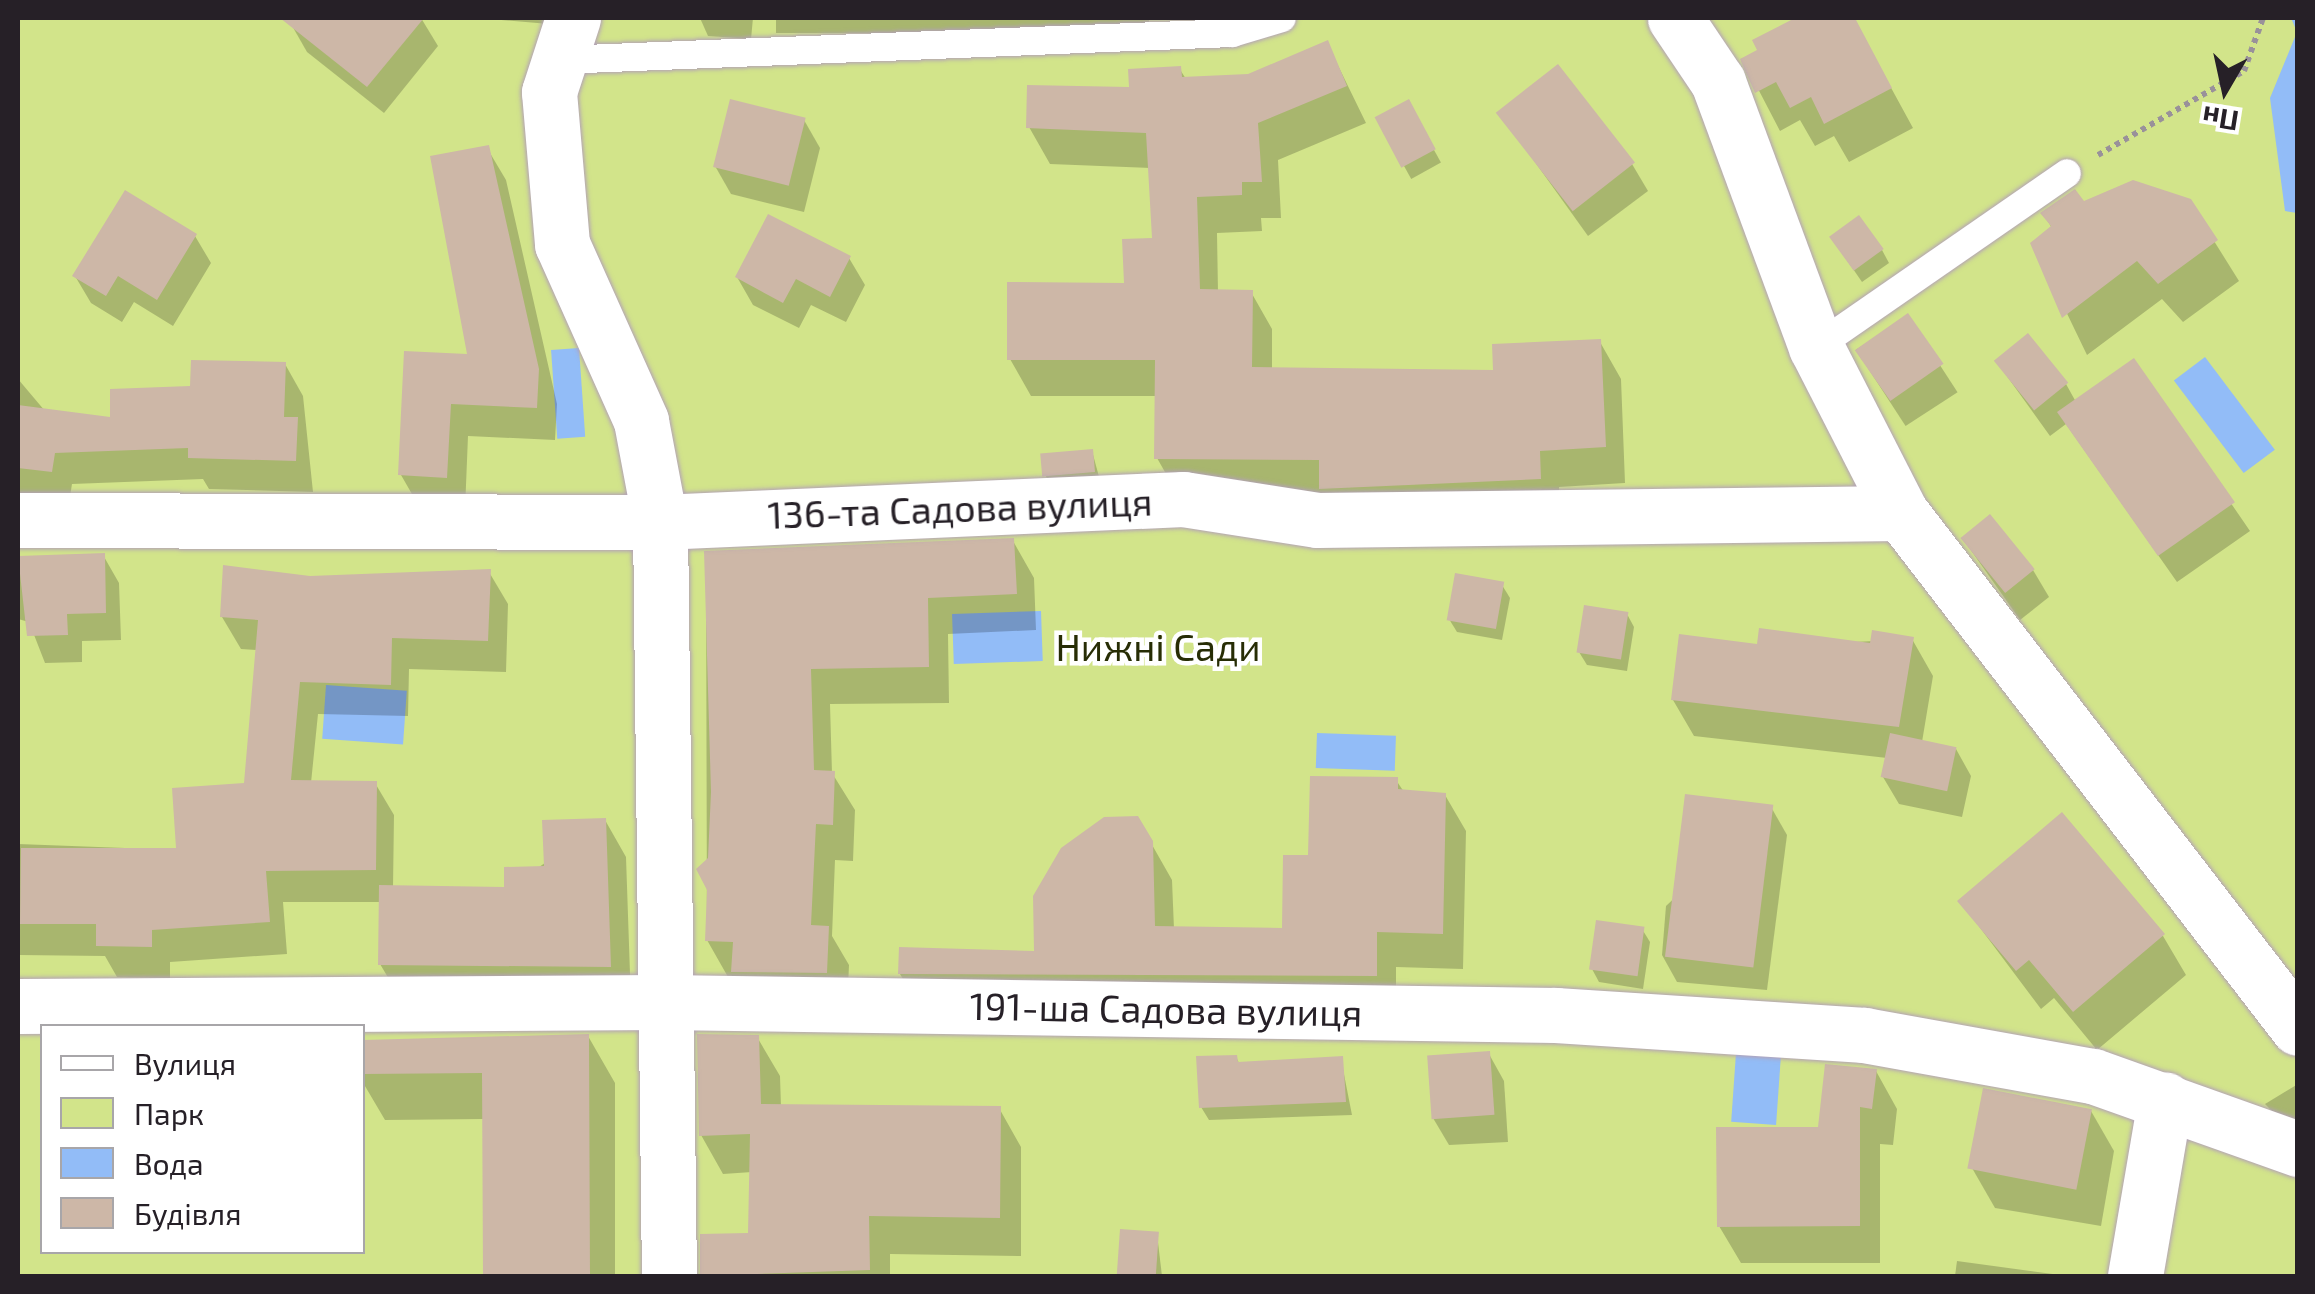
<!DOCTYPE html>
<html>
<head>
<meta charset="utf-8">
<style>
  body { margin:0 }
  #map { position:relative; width:2315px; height:1294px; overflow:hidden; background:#fcf4fd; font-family:"Exo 2",sans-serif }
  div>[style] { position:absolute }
  .green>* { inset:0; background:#d2e48a }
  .water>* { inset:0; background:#92bcf7; transform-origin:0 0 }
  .shadow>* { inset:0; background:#0003; transform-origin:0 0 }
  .building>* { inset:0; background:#cdb7a7; transform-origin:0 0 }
  .path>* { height:6px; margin-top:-3px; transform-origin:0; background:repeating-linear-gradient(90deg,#99919a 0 5px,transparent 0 10px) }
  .roads { filter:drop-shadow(0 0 2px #b3a2b6) drop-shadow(0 0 2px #b3a2b6) }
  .lane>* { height:28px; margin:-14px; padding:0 14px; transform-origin:14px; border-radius:14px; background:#fff }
  .street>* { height:55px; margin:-27.5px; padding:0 27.5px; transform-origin:27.5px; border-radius:27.5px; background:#fff }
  span { translate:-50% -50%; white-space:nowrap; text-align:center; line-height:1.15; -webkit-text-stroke:9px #fff; paint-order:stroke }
  .street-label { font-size:38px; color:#262027 }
  .park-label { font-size:38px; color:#272d05 }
  .frame { position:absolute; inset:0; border:20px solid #262027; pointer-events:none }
  .legend { position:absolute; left:40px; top:1024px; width:325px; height:230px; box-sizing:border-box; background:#fff; border:2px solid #a8a6a9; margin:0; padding:12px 18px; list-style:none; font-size:30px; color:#262027 }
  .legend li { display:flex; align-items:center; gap:20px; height:50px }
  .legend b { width:50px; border:2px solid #a8a6a9 }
  .north { position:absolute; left:2175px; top:40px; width:100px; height:100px; -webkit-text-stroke:8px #fff; paint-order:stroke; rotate:189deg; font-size:28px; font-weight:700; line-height:40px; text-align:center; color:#262027 }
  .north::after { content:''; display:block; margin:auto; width:35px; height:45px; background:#262027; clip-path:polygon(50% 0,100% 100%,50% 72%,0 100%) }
</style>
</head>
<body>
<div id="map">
  <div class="green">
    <i style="clip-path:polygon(evenodd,18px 18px,2297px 18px,2297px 1276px,18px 1276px,18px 18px,42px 1026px,362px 1026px,362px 1252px,42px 1252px,42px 1026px)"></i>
  </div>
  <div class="water">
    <i style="clip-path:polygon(2291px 18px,2298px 18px,2297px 213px,2285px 211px,2270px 98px,2297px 32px)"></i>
    <i style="left:579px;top:348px;width:89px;height:28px;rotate:86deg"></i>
    <i style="left:2205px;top:357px;width:116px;height:39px;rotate:53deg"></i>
    <i style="left:1041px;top:611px;width:50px;height:89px;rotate:88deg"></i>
    <i style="left:326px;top:685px;width:81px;height:54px;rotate:4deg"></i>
    <i style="left:1317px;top:733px;width:79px;height:35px;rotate:2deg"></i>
    <i style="left:1736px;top:1053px;width:45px;height:69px;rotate:4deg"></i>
  </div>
  <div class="shadow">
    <i style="clip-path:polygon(297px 18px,421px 18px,438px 46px,384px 113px,307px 52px,291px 24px)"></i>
    <i style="clip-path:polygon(478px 18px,553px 18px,549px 24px)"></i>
    <i style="clip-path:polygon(700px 18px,753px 18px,751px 39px,708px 36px)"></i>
    <i style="left:776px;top:18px;width:373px;height:15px"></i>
    <i style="clip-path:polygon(1800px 18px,1853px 18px,1913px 128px,1849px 162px,1834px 136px,1815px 146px,1800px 120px,1780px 131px,1743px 60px,1761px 51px,1755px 41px)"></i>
    <i style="clip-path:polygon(1327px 43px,1366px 123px,1278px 160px,1281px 218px,1261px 218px,1262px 231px,1217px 233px,1218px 292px,1251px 292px,1272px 329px,1272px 369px,1496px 373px,1600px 342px,1621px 379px,1625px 483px,1559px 487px,1560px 516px,1178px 495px,1157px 458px,1158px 396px,1031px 396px,1010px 359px,1127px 285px,1155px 240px,1151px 168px,1050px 164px,1029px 127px,1179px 68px,1186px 79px,1248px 76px)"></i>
    <i style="left:1408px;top:103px;width:68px;height:34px;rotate:61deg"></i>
    <i style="clip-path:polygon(1499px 112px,1632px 164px,1648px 191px,1588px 236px)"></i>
    <i style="clip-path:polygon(804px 120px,820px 148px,804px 212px,731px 194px,715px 166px)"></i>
    <i style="clip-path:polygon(487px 148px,506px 180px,557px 404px,555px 440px,468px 436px,465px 510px,420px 508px,401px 475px,470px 357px)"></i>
    <i style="clip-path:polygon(2189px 201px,2239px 281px,2183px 322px,2162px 299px,2087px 355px,2033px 243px,2052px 228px,2043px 214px)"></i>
    <i style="clip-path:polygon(195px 236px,211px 263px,173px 326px,134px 302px,122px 322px,91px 303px,75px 276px)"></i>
    <i style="clip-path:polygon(1840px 250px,1882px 250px,1889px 263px,1862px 282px)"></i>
    <i style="clip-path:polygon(849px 258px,865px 285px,846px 322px,811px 305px,799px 328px,753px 305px,737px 277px)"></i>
    <i style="left:1908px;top:316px;width:91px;height:62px;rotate:57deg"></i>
    <i style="clip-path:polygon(1996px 361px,2066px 384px,2076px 402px,2134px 362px,2250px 531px,2177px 582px,2066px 424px,2050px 436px)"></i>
    <i style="clip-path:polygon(285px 364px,303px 396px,313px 492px,209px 489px,203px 479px,72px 484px,69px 503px,18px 496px,18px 379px,45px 411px,113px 420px)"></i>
    <i style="clip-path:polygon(1092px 451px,1101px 484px,1052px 486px,1044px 473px)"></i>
    <i style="clip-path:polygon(1963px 539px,2033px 570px,2049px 597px,2020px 620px)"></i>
    <i style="clip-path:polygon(1013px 541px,1034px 578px,1036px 630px,948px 634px,949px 703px,830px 704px,832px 773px,855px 810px,853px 861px,835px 860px,832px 936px,849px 965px,847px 1009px,728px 977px,707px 940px,706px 554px)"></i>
    <i style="clip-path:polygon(103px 555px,119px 583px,121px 640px,82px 641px,82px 662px,45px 663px,29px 622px,18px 619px,18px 558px)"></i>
    <i style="clip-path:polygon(489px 572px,508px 604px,506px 672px,409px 669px,408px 716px,318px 714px,311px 783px,375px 783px,394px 815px,393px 888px,507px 890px,605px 820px,626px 857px,631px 1003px,402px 1001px,380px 964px,381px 902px,283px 902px,287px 954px,170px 962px,170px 978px,117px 977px,105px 956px,18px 955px,18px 844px,179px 850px,246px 786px,258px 650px,241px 649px,222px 617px,310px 578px)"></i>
    <i style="clip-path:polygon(1502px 585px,1510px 598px,1502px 640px,1457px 632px,1449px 619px)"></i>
    <i style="clip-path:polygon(1627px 614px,1634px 627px,1627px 671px,1587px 665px,1579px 652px)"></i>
    <i style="clip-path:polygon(1912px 639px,1933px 676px,1922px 742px,1956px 749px,1971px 776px,1962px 817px,1899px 804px,1883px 777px,1887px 758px,1694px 736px,1673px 700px,1759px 647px)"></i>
    <i style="clip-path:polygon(1396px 780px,1404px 792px,1445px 795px,1466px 831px,1463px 969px,1396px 967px,1396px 1011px,921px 1010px,900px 974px,1036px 953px,1151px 843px,1172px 880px,1174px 929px,1285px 930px)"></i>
    <i style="clip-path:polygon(1771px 807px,1787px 835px,1767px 990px,1677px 982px,1662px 955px,1666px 906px)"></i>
    <i style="clip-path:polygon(1960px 901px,2163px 936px,2186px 975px,2097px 1050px,2054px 998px,2041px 1009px)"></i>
    <i style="clip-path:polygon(1642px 929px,1650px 942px,1643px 989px,1599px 982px,1592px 969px)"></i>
    <i style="clip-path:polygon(588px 1036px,615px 1083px,615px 1276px,486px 1276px,485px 1119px,385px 1120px,362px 1081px,362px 1042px)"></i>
    <i style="clip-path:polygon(757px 1037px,780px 1076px,781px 1107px,999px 1108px,1021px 1147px,1021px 1256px,890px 1254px,890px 1276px,701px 1276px,702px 1236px,751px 1235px,752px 1172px,723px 1174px,701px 1135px)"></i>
    <i style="clip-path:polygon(1489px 1054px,1504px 1081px,1508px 1142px,1449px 1145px,1433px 1118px)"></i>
    <i style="clip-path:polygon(1236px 1057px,1240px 1065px,1341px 1059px,1352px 1115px,1209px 1120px,1201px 1107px)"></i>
    <i style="clip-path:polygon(1876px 1071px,1897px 1109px,1893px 1145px,1880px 1144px,1880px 1263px,1741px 1263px,1719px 1226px)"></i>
    <i style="clip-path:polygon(2298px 1084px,2298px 1138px,2265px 1104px)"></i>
    <i style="clip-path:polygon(2091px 1111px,2114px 1151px,2101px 1226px,1995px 1208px,1972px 1168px)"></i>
    <i style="clip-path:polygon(1122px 1232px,1157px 1234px,1162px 1276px,1118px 1276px)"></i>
    <i style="clip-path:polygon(1957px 1261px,2060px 1275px,2061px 1276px,1955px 1276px)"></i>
  </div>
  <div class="building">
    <i style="clip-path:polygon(280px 18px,424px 18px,367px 87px)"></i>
    <i style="clip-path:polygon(1795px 18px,1855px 18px,1892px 88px,1824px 124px,1811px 97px,1790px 108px,1776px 82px,1755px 93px,1740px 59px,1757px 50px,1752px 40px)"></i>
    <i style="clip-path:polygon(1328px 40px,1347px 86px,1258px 123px,1262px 182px,1242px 182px,1242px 195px,1197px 197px,1200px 289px,1253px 290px,1252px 367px,1493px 370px,1492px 344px,1601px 339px,1606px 447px,1540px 451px,1541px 479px,1319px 489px,1319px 460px,1154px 459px,1155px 360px,1007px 360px,1007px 282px,1124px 283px,1122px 239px,1152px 238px,1146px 133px,1026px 128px,1027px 85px,1129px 87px,1128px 69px,1181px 66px,1182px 77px,1248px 74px)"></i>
    <i style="left:1558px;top:64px;width:125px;height:79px;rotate:52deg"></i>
    <i style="left:730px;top:99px;width:78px;height:70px;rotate:14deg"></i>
    <i style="left:1409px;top:99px;width:57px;height:39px;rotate:62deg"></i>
    <i style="clip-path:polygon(489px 145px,539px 369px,537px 408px,451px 404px,447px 478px,398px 475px,404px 351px,467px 354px,430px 156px)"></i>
    <i style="clip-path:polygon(2133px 180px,2191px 199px,2218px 240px,2158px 284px,2137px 261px,2062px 318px,2030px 243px,2051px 226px,2040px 213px,2075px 189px,2084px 201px)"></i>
    <i style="clip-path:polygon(125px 190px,197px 234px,157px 300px,118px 276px,106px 296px,72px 276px)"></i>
    <i style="clip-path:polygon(768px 214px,851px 256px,830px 297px,796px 279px,783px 303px,735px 277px)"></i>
    <i style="left:1859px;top:215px;width:42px;height:37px;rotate:54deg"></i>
    <i style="left:1908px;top:313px;width:62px;height:65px;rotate:55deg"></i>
    <i style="left:2028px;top:333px;width:64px;height:44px;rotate:51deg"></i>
    <i style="left:2134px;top:358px;width:176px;height:94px;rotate:55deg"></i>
    <i style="clip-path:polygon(191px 360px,286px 362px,284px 417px,298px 417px,296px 461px,188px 458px,188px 448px,55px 453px,52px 472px,18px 468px,18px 405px,110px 417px,110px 389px,190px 386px)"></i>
    <i style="left:1093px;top:449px;width:23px;height:53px;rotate:85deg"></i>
    <i style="left:1990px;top:514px;width:71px;height:38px;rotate:51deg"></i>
    <i style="clip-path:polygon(1014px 538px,1017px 594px,928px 598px,929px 667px,811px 669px,814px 770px,835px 771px,833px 825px,816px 824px,811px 925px,829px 926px,827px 973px,731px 972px,733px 942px,705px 941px,707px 890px,696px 869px,708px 858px,711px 792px,704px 551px)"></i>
    <i style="clip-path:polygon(105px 553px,106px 613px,67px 614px,68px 635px,27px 636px,18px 556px)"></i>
    <i style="clip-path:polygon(223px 565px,310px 576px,491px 569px,488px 641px,392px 638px,391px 685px,300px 682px,291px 780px,377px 781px,376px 870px,266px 871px,270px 922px,152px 930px,152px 947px,96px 946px,96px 924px,20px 924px,21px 848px,176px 848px,172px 788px,244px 783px,258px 620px,220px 617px)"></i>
    <i style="left:1455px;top:573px;width:50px;height:48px;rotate:10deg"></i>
    <i style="left:1584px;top:605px;width:45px;height:48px;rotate:9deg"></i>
    <i style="clip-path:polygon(1759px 628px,1870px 643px,1872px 630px,1914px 637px,1899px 727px,1671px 700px,1679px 634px,1757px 644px)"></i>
    <i style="left:1890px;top:733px;width:68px;height:45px;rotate:12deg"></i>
    <i style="clip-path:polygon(1310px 776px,1398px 777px,1398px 789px,1446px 793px,1443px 934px,1377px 932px,1377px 976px,898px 974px,899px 947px,1034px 951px,1033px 896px,1061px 848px,1104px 817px,1138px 816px,1153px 841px,1155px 926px,1282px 928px,1283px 855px,1308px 855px)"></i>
    <i style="left:1685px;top:794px;width:89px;height:164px;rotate:7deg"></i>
    <i style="clip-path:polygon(2062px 812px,2165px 934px,2073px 1012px,2029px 960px,2016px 971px,1957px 901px)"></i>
    <i style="clip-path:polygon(606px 818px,611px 967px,378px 965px,379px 885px,504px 887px,504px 867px,544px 866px,542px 820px)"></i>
    <i style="left:1596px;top:920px;width:49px;height:50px;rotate:8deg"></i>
    <i style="clip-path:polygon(589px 1034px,590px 1276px,483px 1276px,482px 1073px,362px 1074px,362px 1040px)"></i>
    <i style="clip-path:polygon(697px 1034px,759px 1035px,761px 1104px,1001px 1106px,1000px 1218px,869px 1216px,870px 1270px,700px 1276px,700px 1234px,748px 1233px,750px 1134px,699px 1136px)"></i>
    <i style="left:1490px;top:1051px;width:64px;height:63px;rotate:86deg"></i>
    <i style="clip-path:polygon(1237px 1055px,1238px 1062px,1343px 1056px,1346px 1102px,1199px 1108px,1196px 1056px)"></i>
    <i style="clip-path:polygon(1825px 1064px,1877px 1069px,1872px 1109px,1860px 1107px,1860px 1226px,1717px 1227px,1716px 1127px,1818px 1127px)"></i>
    <i style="left:1983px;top:1088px;width:111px;height:82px;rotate:11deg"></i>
    <i style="left:1120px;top:1229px;width:39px;height:47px;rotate:4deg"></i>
  </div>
  <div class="path">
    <i style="left:2098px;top:155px;width:168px;rotate:-29.9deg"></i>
    <i style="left:2244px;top:71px;width:56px;rotate:-70.3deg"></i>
  </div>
  <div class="roads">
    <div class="lane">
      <i style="left:560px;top:60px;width:673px;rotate:-2.3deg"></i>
      <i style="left:1232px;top:33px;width:52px;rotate:-16.7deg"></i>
      <i style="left:1816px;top:347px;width:305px;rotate:-34.7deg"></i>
    </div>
    <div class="street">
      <i style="left:573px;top:18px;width:78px;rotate:108deg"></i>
      <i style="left:549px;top:92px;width:153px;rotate:85.1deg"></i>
      <i style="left:562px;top:244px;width:194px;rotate:65.9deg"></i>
      <i style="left:641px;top:421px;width:103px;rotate:79.3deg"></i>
      <i style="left:660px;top:522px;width:754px;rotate:89.32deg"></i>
      <i style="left:1675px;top:18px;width:77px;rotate:56.1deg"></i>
      <i style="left:1718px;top:82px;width:283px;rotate:69.7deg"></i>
      <i style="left:1816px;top:347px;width:186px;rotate:62.9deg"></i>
      <i style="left:1901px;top:513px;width:650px;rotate:52.37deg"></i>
      <i style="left:18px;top:520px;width:642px;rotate:0.18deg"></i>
      <i style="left:660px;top:522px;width:524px;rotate:-2.52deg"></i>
      <i style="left:1183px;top:499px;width:136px;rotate:8.9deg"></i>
      <i style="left:1317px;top:520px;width:584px;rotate:-0.69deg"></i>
      <i style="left:18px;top:1006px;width:646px;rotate:-0.35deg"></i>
      <i style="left:664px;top:1002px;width:892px;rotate:0.83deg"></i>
      <i style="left:1556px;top:1015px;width:309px;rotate:3.7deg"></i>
      <i style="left:1864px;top:1035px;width:233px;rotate:10.2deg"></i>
      <i style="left:2093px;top:1076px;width:218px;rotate:19.6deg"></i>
      <i style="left:2135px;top:1276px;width:179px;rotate:-80.3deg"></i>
    </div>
  </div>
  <div class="street-label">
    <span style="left:960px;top:508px;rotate:-2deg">136-та Садова вулиця</span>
    <span style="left:1166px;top:1009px;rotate:1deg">191-ша Садова вулиця</span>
  </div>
  <div class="park-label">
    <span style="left:1158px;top:647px">Нижні Сади</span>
  </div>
  <div class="frame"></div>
  <ul class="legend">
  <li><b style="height:12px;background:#fff"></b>Вулиця</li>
  <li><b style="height:28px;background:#d2e48a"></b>Парк</li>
  <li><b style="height:28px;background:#92bcf7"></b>Вода</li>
  <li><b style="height:28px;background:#cdb7a7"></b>Будівля</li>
  </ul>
  <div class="north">Пн</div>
</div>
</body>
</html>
